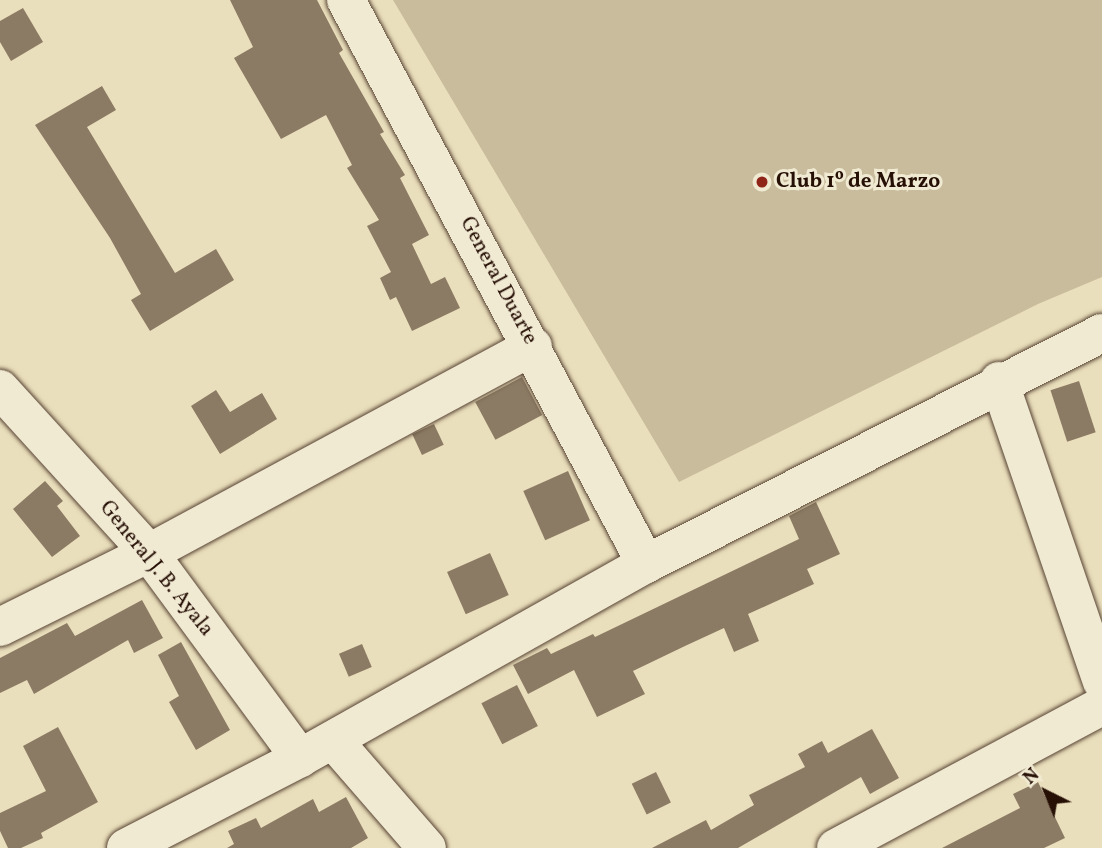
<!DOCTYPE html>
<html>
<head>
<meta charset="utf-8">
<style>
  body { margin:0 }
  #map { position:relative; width:1102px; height:848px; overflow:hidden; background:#eadfbc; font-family:Vollkorn,serif }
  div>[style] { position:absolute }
  .green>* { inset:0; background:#c9bc9d }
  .building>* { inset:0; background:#8c7b64; transform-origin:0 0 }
  .roads { filter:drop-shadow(0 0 2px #574333) drop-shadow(0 0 2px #574333) }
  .minor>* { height:38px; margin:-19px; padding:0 19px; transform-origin:19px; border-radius:19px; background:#f1ead3 }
  .dots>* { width:19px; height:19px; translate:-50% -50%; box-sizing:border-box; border:4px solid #f1ead3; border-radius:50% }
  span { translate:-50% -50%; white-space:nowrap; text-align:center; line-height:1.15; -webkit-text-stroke:6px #f1ead3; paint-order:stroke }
  .poi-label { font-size:21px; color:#260f05; font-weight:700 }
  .left { translate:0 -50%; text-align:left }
  .street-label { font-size:21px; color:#260f05 }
  .north { position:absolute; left:1011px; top:757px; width:70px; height:70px; -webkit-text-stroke:5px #f1ead3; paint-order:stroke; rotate:317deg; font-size:19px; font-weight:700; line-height:28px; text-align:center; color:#260f05 }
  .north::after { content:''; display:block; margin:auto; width:24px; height:32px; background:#260f05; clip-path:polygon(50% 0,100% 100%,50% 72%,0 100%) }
</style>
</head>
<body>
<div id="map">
  <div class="green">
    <i style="clip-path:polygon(393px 0,1102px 0,1102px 277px,1038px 304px,679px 482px)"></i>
  </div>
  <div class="building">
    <i style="clip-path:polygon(230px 0,317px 0,343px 50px,339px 53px,384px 132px,380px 134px,405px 175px,400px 178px,429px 235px,412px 244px,431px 284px,445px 277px,460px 308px,412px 331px,396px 297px,390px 300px,380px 278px,391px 272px,367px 226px,379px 220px,347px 168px,352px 165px,326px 115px,281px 139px,234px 58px,253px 47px)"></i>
    <i style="clip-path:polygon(23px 8px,43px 42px,11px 61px,0 42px,0 21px)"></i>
    <i style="clip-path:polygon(102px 86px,116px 110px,87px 127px,175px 273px,216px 249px,234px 280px,150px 331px,131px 300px,141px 294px,110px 238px,35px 125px)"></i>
    <i style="left:522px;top:377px;width:43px;height:53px;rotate:62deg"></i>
    <i style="left:1079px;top:381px;width:54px;height:30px;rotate:72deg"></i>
    <i style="clip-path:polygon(216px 390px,230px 412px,262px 393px,277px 419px,220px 454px,191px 406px)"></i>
    <i style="left:434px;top:424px;width:23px;height:24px;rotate:65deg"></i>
    <i style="left:568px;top:471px;width:54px;height:49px;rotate:66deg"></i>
    <i style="clip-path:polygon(45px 481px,63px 501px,57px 506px,80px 536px,52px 557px,13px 509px)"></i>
    <i style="clip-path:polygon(816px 502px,840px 554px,807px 569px,814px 584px,748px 614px,759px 641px,734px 652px,724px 628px,685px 646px,633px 671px,645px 694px,597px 717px,574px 670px,528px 694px,513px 665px,547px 648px,551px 654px,593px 634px,595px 637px,799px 539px,789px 516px)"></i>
    <i style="left:490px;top:553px;width:46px;height:47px;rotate:66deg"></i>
    <i style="clip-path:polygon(142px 600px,163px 638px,134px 653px,128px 640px,34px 694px,27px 680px,0 693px,0 658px,67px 623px,75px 636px)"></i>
    <i style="clip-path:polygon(181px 642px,230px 730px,196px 750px,169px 702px,179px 696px,158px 655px)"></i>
    <i style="left:362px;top:644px;width:25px;height:25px;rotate:67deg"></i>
    <i style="left:517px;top:685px;width:46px;height:40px;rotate:63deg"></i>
    <i style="clip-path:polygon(58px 727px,98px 802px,41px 833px,43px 838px,21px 848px,8px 848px,0 831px,0 813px,46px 791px,23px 746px)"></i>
    <i style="clip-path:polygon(872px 729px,899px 778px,870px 794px,861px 777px,738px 848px,652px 848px,706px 820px,711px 830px,754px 805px,749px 795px,805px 767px,798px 754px,822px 741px,828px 753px)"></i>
    <i style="left:656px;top:772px;width:34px;height:27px;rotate:64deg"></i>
    <i style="clip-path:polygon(1038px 782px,1065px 838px,1044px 848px,942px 848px,1020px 808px,1013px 794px)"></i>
    <i style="clip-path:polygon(346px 797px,368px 838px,351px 848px,227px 848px,234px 844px,228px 831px,256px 818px,261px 828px,313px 799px,319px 812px)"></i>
  </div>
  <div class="roads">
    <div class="minor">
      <i style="left:346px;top:0;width:639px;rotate:61.99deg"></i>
      <i style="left:999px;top:381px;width:318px;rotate:71.1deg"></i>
      <i style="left:0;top:389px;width:222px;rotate:47.7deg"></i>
      <i style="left:149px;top:553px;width:255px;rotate:53.6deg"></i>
      <i style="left:0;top:627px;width:166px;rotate:-26.4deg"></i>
      <i style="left:149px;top:553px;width:436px;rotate:-28.3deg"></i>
      <i style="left:333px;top:740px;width:143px;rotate:49deg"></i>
      <i style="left:126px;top:848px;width:196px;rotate:-27.3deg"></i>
      <i style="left:300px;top:758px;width:397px;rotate:-29.3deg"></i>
      <i style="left:646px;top:564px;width:511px;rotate:-26.87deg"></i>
      <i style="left:836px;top:848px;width:302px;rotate:-28.1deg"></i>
    </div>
  </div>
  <div class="dots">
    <i style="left:762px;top:182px;background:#8f2418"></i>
  </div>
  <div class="poi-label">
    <span class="left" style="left:776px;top:182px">Club 1º de Marzo</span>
  </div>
  <div class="street-label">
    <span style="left:498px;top:281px;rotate:62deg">General Duarte</span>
    <span style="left:156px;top:569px;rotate:51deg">General J. B. Ayala</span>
  </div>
  <div class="north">N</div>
</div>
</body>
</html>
